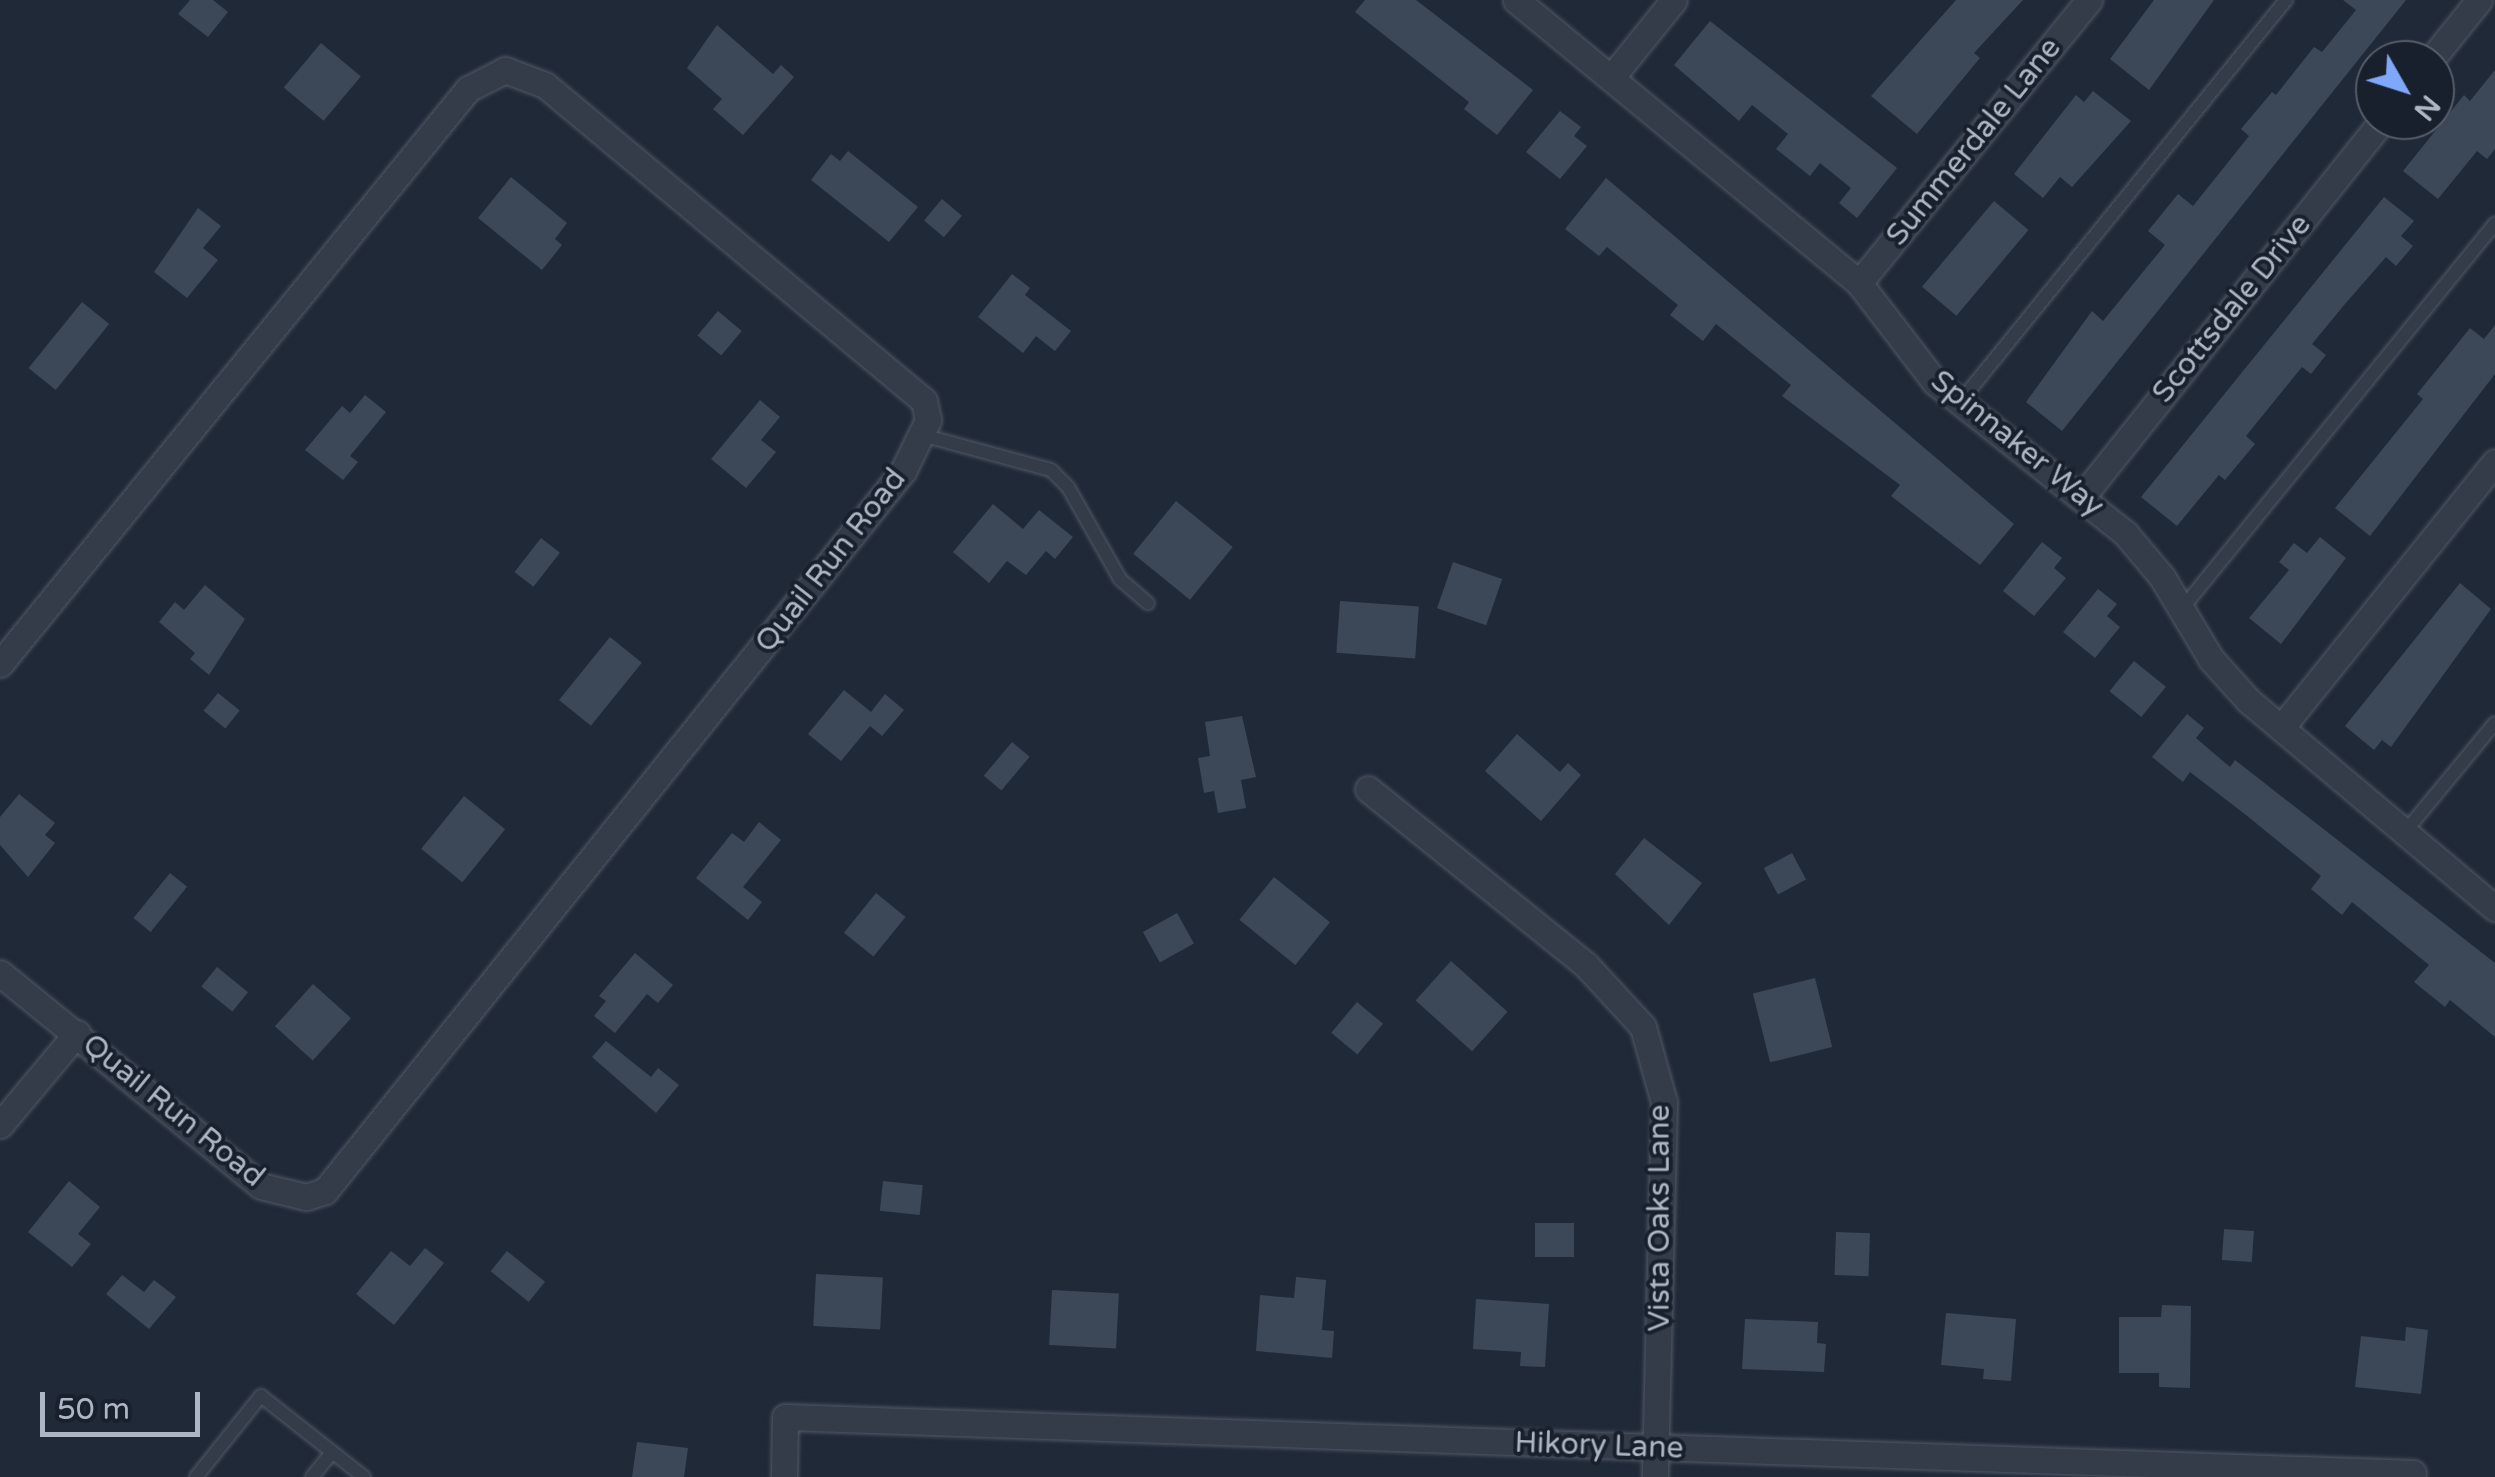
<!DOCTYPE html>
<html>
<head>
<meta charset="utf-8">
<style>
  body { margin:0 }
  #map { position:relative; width:2495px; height:1477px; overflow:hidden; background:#202938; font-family:"Varela Round",sans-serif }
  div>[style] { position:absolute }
  .building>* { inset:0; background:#3c4758; transform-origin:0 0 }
  .roads { filter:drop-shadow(0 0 2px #515966) drop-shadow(0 0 2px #515966) }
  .lane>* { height:12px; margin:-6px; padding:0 6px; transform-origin:6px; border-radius:6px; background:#343b49 }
  .street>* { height:25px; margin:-12.5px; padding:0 12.5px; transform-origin:12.5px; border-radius:12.5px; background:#343b49 }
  span { translate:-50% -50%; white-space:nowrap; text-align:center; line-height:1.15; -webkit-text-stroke:8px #19202d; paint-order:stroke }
  .street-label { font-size:30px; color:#aeb6c5 }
  .north { position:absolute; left:2355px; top:40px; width:100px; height:100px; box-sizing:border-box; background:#19202d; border:2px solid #555c6a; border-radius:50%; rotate:129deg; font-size:28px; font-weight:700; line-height:40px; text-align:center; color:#aeb6c5 }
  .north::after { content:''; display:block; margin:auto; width:35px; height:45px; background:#7fa8fa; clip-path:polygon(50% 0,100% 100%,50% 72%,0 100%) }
  .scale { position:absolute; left:40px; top:1392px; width:160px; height:45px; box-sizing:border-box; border:5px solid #aeb6c5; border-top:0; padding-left:12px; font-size:30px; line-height:35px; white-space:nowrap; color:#aeb6c5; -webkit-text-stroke:8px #19202d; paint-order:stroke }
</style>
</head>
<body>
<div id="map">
  <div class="building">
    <i style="clip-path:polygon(190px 0,213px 0,228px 12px,208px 37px,178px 14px)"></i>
    <i style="clip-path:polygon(1365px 0,1416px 0,1533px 90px,1497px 135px,1464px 109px,1469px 102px,1355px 12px)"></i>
    <i style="clip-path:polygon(1956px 0,2023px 0,1974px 53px,1980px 58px,1917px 134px,1871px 96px)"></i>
    <i style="clip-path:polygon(2154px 0,2214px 0,2149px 90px,2110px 59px)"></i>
    <i style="clip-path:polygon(2343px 0,2406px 0,2062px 431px,2026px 402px,2092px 311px,2103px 321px,2165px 245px,2148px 231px,2178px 194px,2193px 206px,2249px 136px,2241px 129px,2272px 92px,2276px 95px,2314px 47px,2322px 52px,2356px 10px)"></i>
    <i style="clip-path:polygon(1710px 21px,1897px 168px,1857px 218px,1839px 203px,1851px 188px,1820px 163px,1810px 176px,1776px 149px,1788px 134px,1752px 105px,1739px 121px,1674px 65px)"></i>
    <i style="clip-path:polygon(717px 25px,773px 74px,781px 65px,794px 77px,743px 135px,713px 109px,722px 99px,687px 68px)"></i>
    <i style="left:321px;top:43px;width:52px;height:58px;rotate:40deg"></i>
    <i style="clip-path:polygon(2495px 70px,2495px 149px,2487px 159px,2477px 151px,2438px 199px,2403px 171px,2464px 95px,2470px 101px)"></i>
    <i style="clip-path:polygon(2093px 91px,2131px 121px,2072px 187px,2060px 177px,2043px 198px,2014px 174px,2076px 95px,2084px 102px)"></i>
    <i style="clip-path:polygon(1560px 111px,1581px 127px,1574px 136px,1587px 146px,1560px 179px,1526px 152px)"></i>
    <i style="clip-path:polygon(848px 151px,918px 207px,889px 242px,811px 180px,831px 154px,840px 161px)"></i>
    <i style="clip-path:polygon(511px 177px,567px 223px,555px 239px,562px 245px,542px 270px,478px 218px)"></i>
    <i style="clip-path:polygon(1606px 178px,2014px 524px,1980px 565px,1891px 496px,1900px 485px,1782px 396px,1791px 385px,1716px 324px,1703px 341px,1670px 315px,1678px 305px,1607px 247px,1599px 256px,1565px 229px)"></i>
    <i style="clip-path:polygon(2384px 197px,2414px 221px,2401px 236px,2413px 246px,2396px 266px,2386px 257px,2345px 304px,2312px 344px,2326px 355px,2311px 374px,2302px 367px,2246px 436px,2255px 444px,2225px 480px,2219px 475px,2177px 526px,2141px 497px)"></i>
    <i style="left:942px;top:199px;width:26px;height:28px;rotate:40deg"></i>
    <i style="left:1994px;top:201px;width:45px;height:112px;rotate:40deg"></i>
    <i style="clip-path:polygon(198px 208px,221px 226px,203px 248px,218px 260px,187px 298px,154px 272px)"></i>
    <i style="clip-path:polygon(1012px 274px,1030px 288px,1025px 295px,1071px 331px,1055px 351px,1036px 336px,1023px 353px,978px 317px)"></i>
    <i style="left:82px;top:302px;width:35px;height:85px;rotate:39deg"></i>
    <i style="left:718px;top:311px;width:31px;height:32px;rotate:40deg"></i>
    <i style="clip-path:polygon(2495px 325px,2495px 374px,2370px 536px,2335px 508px,2423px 399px,2417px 394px,2470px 328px,2484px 339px)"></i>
    <i style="clip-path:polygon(365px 395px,386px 412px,350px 456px,358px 462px,343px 480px,305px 450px,342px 406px,350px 413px)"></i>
    <i style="clip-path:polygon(760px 400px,780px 417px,761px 440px,776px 452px,746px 488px,711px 459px)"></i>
    <i style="left:1176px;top:501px;width:73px;height:68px;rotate:39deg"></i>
    <i style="clip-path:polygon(993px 504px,1023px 529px,1039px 510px,1073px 537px,1055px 559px,1046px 551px,1026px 575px,1007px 561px,989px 583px,953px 552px)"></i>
    <i style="clip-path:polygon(2320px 537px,2346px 558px,2281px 644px,2249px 618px,2289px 570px,2279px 562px,2294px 543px,2307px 553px)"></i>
    <i style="left:541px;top:538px;width:24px;height:43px;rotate:38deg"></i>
    <i style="clip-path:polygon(2042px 542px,2062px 558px,2054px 568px,2066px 578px,2034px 616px,2003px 591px)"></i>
    <i style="left:1453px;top:562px;width:52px;height:49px;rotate:19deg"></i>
    <i style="clip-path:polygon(2460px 583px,2491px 609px,2391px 747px,2382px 740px,2374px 750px,2345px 726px)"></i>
    <i style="clip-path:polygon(205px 585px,245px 619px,209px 675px,190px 659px,195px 653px,159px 622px,175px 602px,184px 610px)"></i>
    <i style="clip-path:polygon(2098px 589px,2117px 604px,2107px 616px,2120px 627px,2095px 658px,2063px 632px)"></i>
    <i style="left:1340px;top:601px;width:79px;height:52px;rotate:4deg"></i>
    <i style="left:610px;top:637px;width:41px;height:81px;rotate:39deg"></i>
    <i style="left:2134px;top:661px;width:41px;height:39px;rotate:39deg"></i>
    <i style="clip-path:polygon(844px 690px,871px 712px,885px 694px,904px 710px,882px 736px,870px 726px,841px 761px,808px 734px)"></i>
    <i style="left:218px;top:693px;width:28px;height:23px;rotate:39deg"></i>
    <i style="clip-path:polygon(2187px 714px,2204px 728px,2196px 738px,2230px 767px,2235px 760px,2495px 963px,2495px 1037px,2450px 1000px,2445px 1007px,2414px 982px,2429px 965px,2352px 902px,2342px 915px,2311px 889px,2321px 876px,2246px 815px,2190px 772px,2183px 782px,2152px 757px)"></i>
    <i style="clip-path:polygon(1242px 716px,1256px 777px,1241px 780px,1246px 808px,1218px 813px,1214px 791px,1204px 793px,1198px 758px,1210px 756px,1205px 722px)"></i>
    <i style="clip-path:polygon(1517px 734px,1560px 772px,1568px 763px,1581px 775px,1541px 821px,1485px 771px)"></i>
    <i style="left:1012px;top:742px;width:23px;height:44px;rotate:40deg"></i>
    <i style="clip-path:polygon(19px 794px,55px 823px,45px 835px,55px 843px,28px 877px,0 845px,0 817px)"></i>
    <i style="left:464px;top:796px;width:53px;height:68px;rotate:39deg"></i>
    <i style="clip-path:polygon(759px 822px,781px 840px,743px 887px,762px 902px,748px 920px,696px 878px,732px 833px,744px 842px)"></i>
    <i style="clip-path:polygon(1644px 838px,1702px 883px,1669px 925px,1615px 874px)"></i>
    <i style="left:1792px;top:853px;width:30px;height:32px;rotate:62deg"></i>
    <i style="left:170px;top:873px;width:22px;height:58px;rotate:39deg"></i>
    <i style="left:1274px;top:877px;width:72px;height:55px;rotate:39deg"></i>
    <i style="left:876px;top:893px;width:38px;height:51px;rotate:39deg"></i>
    <i style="left:1177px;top:913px;width:35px;height:39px;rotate:61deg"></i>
    <i style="clip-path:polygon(635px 953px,673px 985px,658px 1003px,647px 994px,615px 1033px,594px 1016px,606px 1001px,599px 996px)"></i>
    <i style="left:1451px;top:961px;width:76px;height:53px;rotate:42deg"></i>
    <i style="left:217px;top:967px;width:40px;height:25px;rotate:39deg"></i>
    <i style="left:1815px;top:978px;width:71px;height:64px;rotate:76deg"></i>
    <i style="left:313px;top:984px;width:51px;height:57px;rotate:42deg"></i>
    <i style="left:1357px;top:1002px;width:34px;height:40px;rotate:40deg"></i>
    <i style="clip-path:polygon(606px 1041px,651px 1077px,658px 1068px,679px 1085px,656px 1113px,592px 1057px)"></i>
    <i style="clip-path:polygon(69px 1181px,100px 1207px,78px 1234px,91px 1244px,72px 1267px,28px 1232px)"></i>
    <i style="left:883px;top:1181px;width:40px;height:30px;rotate:6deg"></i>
    <i style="left:1535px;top:1223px;width:39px;height:34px"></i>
    <i style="left:2224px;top:1229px;width:30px;height:31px;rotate:4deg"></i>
    <i style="left:1836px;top:1232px;width:34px;height:43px;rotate:2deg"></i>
    <i style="clip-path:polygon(425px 1248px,444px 1263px,394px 1325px,356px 1294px,391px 1251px,410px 1266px)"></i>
    <i style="left:507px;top:1251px;width:49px;height:26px;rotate:39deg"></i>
    <i style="left:816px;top:1274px;width:67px;height:52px;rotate:3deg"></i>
    <i style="clip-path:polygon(122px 1275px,144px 1292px,154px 1280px,176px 1297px,149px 1329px,106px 1294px)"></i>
    <i style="clip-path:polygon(1296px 1277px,1326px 1280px,1322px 1330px,1334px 1331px,1332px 1358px,1256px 1351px,1260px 1295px,1294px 1298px)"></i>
    <i style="left:1052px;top:1290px;width:67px;height:55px;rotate:3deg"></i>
    <i style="clip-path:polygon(1476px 1299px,1549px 1304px,1545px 1367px,1520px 1366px,1521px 1352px,1473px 1349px)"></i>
    <i style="clip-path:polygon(2162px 1305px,2191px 1306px,2190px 1388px,2159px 1387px,2159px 1373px,2119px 1373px,2119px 1317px,2161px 1317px)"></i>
    <i style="clip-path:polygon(1946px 1313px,2016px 1319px,2011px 1381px,1983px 1379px,1984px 1369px,1941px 1365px)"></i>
    <i style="clip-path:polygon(1745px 1319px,1818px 1322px,1817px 1343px,1826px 1344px,1824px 1372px,1742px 1369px)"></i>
    <i style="clip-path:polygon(2406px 1327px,2428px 1330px,2421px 1394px,2355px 1387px,2361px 1336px,2405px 1341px)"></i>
    <i style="clip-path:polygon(637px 1442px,688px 1448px,684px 1477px,632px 1477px)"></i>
  </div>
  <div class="roads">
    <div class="lane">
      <i style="left:1960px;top:402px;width:518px;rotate:-50.96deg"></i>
      <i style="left:922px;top:435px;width:134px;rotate:15.2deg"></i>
      <i style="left:1051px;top:470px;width:24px;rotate:45deg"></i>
      <i style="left:1068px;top:487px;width:106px;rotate:60.5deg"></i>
      <i style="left:1120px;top:579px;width:37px;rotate:41deg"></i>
      <i style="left:2181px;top:610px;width:498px;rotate:-50.9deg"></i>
      <i style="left:2405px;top:832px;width:141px;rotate:-50.5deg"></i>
      <i style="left:196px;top:1477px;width:104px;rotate:-51.3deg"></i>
      <i style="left:261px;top:1396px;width:131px;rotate:38.2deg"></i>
      <i style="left:312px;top:1477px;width:32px;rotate:-51deg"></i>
    </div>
    <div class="street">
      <i style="left:1516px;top:0;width:445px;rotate:39.5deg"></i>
      <i style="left:1859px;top:283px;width:125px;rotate:52.5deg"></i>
      <i style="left:1935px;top:382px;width:243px;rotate:38.5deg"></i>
      <i style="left:2125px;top:533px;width:57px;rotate:49.9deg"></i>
      <i style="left:2162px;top:577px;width:96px;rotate:59.1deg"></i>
      <i style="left:2211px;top:659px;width:57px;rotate:47.9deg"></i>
      <i style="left:2249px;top:701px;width:322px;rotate:40.1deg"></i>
      <i style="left:2431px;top:60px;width:77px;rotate:-51.3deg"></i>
      <i style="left:1611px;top:78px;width:100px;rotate:-51.1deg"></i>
      <i style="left:1859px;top:283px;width:365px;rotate:-50.9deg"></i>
      <i style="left:2081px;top:498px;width:484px;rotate:-51.4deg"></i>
      <i style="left:0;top:664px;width:741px;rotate:-50.86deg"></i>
      <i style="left:468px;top:89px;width:42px;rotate:-27.2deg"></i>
      <i style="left:505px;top:70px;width:43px;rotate:20.6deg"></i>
      <i style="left:545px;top:85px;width:493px;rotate:39.8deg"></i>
      <i style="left:924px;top:401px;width:19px;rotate:78deg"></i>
      <i style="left:928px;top:420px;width:57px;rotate:116.1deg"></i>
      <i style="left:903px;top:471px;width:923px;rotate:128.76deg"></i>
      <i style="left:325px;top:1191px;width:20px;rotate:162deg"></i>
      <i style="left:306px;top:1197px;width:46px;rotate:-166.3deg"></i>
      <i style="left:261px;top:1186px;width:337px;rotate:-140.8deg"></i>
      <i style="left:2281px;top:728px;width:341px;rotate:-51.2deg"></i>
      <i style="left:1368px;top:789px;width:280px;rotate:38.9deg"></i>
      <i style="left:1586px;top:965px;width:84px;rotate:47.4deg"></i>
      <i style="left:1643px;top:1027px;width:78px;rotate:74.4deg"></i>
      <i style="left:1664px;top:1102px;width:375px;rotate:91.4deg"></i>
      <i style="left:0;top:1125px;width:120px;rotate:-50.1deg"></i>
      <i style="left:784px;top:1477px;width:60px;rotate:-89deg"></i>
      <i style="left:785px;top:1417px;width:1629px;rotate:1.97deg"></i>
    </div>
  </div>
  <div class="street-label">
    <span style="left:1974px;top:142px;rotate:-51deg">Summerdale Lane</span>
    <span style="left:2232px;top:309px;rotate:-51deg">Scottsdale Drive</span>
    <span style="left:2017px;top:444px;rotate:39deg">Spinnaker Way</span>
    <span style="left:831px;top:561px;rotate:-52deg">Quail Run Road</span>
    <span style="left:173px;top:1111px;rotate:39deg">Quail Run Road</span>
    <span style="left:1660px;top:1218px;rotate:-90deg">Vista Oaks Lane</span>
    <span style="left:1599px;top:1446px;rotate:2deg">Hikory Lane</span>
  </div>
  <div class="north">N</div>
  <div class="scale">50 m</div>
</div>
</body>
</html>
